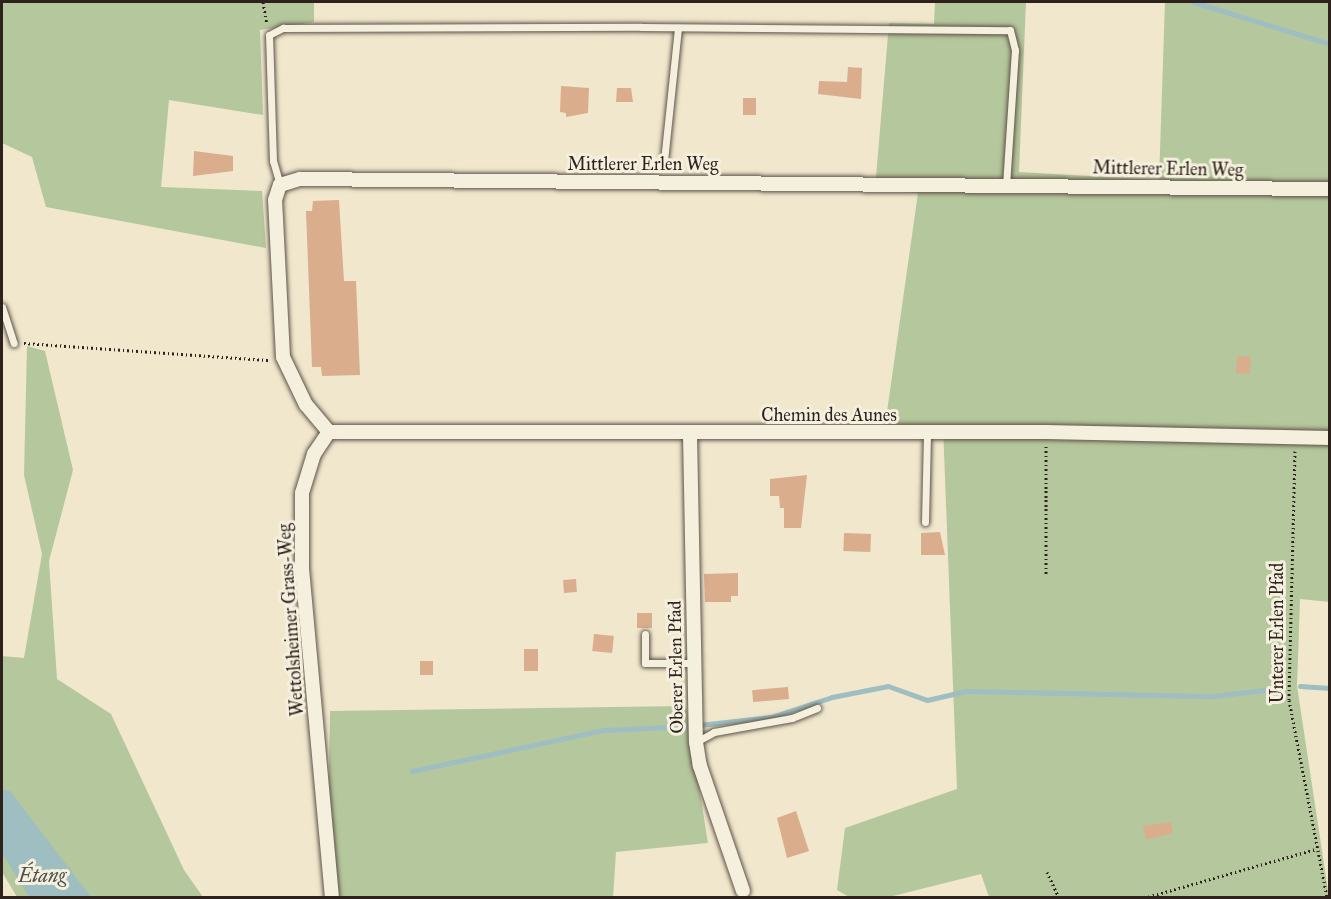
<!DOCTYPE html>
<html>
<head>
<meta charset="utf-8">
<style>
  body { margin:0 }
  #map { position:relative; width:1331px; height:899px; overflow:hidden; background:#f0e7cd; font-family:"IM FELL Great Primer",serif }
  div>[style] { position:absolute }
  .green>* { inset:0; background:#b5c79c }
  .water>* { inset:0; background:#9ebec2 }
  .stream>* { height:5px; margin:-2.5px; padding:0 2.5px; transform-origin:2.5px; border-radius:2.5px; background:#9ebec2 }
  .building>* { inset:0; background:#daad8d; transform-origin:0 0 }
  .path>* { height:3px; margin-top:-1.5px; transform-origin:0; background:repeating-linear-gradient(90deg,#2d221c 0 1.5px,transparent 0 4.5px) }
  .roads { filter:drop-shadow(0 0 2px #5e5348) drop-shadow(0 0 2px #5e5348) }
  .service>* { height:7px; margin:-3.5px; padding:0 3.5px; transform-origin:3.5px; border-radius:3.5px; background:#f5efde }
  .minor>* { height:14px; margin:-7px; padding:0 7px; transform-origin:7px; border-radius:7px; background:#f5efde }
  span { translate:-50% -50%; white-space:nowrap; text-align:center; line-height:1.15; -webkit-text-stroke:6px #f5efde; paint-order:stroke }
  .street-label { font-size:18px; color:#2d221c }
  .water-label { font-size:20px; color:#4f514e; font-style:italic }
  .frame { position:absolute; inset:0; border:3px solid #2d221c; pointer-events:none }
</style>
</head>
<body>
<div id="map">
  <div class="green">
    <i style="clip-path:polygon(2px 2px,314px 2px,314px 22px,260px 30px,263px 115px,169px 100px,161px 187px,262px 191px,266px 248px,46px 207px,32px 157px,2px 143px)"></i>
    <i style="clip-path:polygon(935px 2px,1026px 2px,1019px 172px,1159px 180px,1165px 2px,1329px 2px,1330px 602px,1300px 599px,1297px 686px,1329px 897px,989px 897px,981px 874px,889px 897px,849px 897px,837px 890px,845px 828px,957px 789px,943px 426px,885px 426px,918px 193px,875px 189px,889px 23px,934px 24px)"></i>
    <i style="clip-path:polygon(27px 346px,45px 351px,73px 470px,49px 561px,57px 679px,111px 714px,184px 870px,203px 897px,17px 897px,2px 872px,2px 656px,24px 658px,42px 554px,24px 475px)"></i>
    <i style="clip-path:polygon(686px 706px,708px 843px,616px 852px,613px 897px,327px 898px,330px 711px)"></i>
  </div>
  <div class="water">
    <i style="clip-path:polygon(2px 790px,10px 791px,91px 897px,29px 897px,2px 853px)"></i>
  </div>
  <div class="stream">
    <i style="left:1193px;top:2px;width:143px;rotate:17deg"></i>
    <i style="left:1300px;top:686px;width:30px;rotate:4deg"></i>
    <i style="left:699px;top:725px;width:72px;rotate:-6.3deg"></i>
    <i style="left:771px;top:717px;width:64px;rotate:-18.2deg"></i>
    <i style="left:832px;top:697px;width:57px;rotate:-11.1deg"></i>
    <i style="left:888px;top:686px;width:41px;rotate:19.7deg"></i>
    <i style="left:927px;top:700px;width:39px;rotate:-13deg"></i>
    <i style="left:965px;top:691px;width:249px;rotate:1.2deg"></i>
    <i style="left:1214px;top:696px;width:65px;rotate:-7deg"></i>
    <i style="left:412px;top:771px;width:196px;rotate:-12.1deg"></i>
    <i style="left:604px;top:730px;width:85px;rotate:-2.7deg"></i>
  </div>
  <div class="building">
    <i style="clip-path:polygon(848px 67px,862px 68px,861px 99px,818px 94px,819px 81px,847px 82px)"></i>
    <i style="clip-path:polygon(561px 86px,589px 88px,588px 113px,566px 117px,566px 113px,560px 112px)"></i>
    <i style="clip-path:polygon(617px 88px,631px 88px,633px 102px,616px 102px)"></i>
    <i style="left:743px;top:98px;width:13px;height:17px"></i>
    <i style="clip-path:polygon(194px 151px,233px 156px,233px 171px,193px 176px)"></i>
    <i style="clip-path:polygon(339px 200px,344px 281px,356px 281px,360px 375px,322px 376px,321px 367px,312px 367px,306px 211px,312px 211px,313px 201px)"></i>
    <i style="left:1237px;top:356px;width:14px;height:17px;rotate:4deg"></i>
    <i style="clip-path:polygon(807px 475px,801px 528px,784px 528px,784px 508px,780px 508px,779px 496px,770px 496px,770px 479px)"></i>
    <i style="clip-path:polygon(940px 532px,945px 555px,921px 555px,921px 533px)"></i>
    <i style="left:844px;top:533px;width:27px;height:18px;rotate:2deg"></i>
    <i style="clip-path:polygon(738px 573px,738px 596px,731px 596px,731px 602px,705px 602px,704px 574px)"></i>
    <i style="left:576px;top:579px;width:13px;height:13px;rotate:86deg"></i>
    <i style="left:637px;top:613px;width:15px;height:15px"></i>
    <i style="left:594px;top:634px;width:20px;height:17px;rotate:6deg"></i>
    <i style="left:538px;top:649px;width:22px;height:14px;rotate:90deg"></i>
    <i style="left:420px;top:661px;width:13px;height:14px"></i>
    <i style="left:788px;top:687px;width:12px;height:36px;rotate:85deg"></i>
    <i style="clip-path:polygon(796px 811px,809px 851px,787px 858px,777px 818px)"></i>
    <i style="clip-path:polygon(1171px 822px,1173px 833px,1146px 840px,1143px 826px)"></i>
  </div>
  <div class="path">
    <i style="left:263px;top:2px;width:22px;rotate:80deg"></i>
    <i style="left:24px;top:343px;width:246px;rotate:4deg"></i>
    <i style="left:1046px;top:446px;width:130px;rotate:90deg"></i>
    <i style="left:1295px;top:451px;width:249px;rotate:91.4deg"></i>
    <i style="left:1289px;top:700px;width:202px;rotate:79.1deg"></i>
    <i style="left:1047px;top:872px;width:29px;rotate:65deg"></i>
    <i style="left:1144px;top:898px;width:179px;rotate:-15.9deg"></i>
  </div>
  <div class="roads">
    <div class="service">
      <i style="left:664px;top:161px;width:134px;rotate:-84deg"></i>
      <i style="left:280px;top:185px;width:25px;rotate:-106deg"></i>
      <i style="left:273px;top:161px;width:126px;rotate:-91.8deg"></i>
      <i style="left:269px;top:35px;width:16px;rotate:-27deg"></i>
      <i style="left:283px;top:28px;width:358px;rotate:-0.2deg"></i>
      <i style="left:641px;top:27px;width:369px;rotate:0.5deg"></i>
      <i style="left:1010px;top:30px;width:21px;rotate:76deg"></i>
      <i style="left:1015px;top:50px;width:135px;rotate:93.8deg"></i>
      <i style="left:2px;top:307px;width:38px;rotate:72deg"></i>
      <i style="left:925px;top:522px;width:89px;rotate:-88.7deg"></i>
      <i style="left:645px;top:634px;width:29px;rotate:90deg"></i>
      <i style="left:645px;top:663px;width:49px"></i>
      <i style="left:696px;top:742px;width:21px;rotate:-29deg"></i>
      <i style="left:714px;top:732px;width:79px;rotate:-10.2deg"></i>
      <i style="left:792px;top:718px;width:27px;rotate:-22deg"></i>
    </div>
    <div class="minor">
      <i style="left:329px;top:432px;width:717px"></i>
      <i style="left:1046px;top:432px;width:284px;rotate:1.2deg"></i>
      <i style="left:690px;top:434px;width:308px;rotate:88.9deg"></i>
      <i style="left:696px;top:742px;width:24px;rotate:81deg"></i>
      <i style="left:700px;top:766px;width:132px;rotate:71deg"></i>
      <i style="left:332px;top:898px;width:330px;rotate:-95.2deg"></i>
      <i style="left:302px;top:569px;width:76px;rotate:-90deg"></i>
      <i style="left:302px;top:493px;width:41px;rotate:-72.9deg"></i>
      <i style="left:314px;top:454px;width:27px;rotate:-56deg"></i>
      <i style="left:329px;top:432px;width:35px;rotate:-130deg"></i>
      <i style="left:306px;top:405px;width:53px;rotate:-115.6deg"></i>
      <i style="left:283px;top:357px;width:157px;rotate:-92.9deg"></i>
      <i style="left:275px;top:200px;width:16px;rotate:-72deg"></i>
      <i style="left:280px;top:185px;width:21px;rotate:-17deg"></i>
      <i style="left:300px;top:179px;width:1030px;rotate:0.56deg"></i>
    </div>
  </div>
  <div class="street-label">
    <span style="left:643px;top:164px">Mittlerer Erlen Weg</span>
    <span style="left:1168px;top:169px;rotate:1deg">Mittlerer Erlen Weg</span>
    <span style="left:829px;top:415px">Chemin des Aunes</span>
    <span style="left:291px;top:620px;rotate:-94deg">Wettolsheimer Grass-Weg</span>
    <span style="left:1277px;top:633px;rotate:-90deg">Unterer Erlen Pfad</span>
    <span style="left:676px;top:667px;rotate:-91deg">Oberer Erlen Pfad</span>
  </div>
  <div class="water-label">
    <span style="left:42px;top:875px">Étang</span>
  </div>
  <div class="frame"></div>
</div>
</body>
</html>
